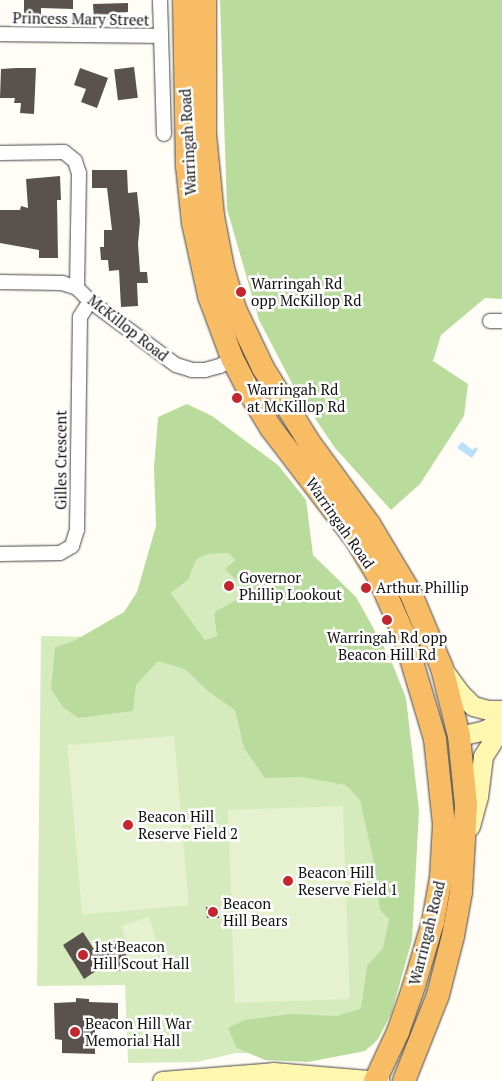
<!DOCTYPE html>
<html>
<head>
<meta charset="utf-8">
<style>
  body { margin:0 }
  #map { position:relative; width:502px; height:1081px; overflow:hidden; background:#fffdf5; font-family:"PT Serif",serif }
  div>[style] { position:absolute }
  .green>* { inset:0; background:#d5ebbd }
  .forest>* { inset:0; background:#b9dc9c }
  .pitch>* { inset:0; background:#e6f2cf; transform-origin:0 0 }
  .water>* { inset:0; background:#b9e0f7 }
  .building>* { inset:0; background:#5a524d; transform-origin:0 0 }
  .roads { filter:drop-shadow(0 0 1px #444) drop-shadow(0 0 1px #444) }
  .minor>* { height:14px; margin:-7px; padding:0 7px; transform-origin:7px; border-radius:7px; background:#fff }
  .secondary>* { height:19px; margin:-9.5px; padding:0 9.5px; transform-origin:9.5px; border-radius:9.5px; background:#fff6b0 }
  .trunk>* { height:22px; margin:-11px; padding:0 11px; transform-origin:11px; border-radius:11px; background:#f7bc64 }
  .dots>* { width:14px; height:14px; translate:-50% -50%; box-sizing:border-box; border:2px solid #fff; border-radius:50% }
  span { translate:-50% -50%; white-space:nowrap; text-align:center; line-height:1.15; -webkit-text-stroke:5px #fff; paint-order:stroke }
  .street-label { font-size:15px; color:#111 }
  .poi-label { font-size:15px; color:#111 }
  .left { translate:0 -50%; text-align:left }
</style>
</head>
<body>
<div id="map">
  <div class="green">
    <i style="clip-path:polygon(229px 553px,235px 559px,226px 569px,244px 588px,240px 598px,216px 611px,214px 615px,217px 636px,205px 640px,171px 593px,188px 580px,196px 560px,208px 554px)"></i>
    <i style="clip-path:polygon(41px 636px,156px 638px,409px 765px,378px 1039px,372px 1046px,351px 1051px,236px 1053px,197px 1062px,128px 1063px,125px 985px,37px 986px)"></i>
  </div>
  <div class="forest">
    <i style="clip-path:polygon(220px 0,502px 0,502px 299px,485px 298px,441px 335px,433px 361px,468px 384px,464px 416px,420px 484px,391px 510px,335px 448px,294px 387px,259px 320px,227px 209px)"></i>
    <i style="clip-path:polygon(evenodd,187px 404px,212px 416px,278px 465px,306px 500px,313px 555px,356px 597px,390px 658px,406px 698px,419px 811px,412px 940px,391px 1014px,378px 1039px,365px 1051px,308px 1062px,265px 1060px,237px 1048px,228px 1028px,245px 1020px,290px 1014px,337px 1016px,361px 1009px,367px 966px,383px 948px,389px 919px,380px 910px,374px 863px,360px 800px,346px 785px,301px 777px,265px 778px,244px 748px,235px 710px,209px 692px,185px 669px,158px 661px,136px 685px,133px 711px,78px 718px,63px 707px,51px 689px,55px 647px,74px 641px,124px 612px,137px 592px,156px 526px,154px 468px,158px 417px,187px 404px,229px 553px,235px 560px,225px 569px,244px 588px,240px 598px,216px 611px,214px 615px,217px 636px,205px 640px,171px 593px,188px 580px,196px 560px,208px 554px,229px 553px)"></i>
  </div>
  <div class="pitch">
    <i style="left:174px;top:736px;width:170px;height:107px;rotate:85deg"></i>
    <i style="left:343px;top:806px;width:193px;height:115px;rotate:88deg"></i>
    <i style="left:149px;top:917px;width:39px;height:29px;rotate:73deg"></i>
  </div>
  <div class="water">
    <i style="clip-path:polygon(462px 442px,473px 450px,475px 447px,478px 449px,472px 458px,457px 448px)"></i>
  </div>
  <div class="building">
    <i style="clip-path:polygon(24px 0,73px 0,73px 9px,41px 8px,41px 16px,24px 16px)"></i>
    <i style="clip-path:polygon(128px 3px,128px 12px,115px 13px,115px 19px,94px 20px,93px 4px)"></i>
    <i style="left:134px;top:67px;width:31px;height:20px;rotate:83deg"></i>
    <i style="clip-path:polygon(16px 68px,36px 68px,34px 114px,20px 113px,21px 103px,14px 103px,15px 98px,0 98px,1px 69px)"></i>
    <i style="clip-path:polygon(80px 68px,108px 78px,97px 108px,81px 102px,86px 89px,74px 85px)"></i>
    <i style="clip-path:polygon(92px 170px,127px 170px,128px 193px,137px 192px,140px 221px,138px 244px,140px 272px,147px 272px,148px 283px,137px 283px,138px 306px,121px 307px,119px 270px,109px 271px,108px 260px,101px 260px,100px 247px,104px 247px,104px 230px,112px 230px,107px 188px,92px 188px)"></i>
    <i style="clip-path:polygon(60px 176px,61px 200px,57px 200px,58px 258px,39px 258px,39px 250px,0 243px,0 210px,20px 210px,21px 206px,28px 208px,26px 179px)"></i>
    <i style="clip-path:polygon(206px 907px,218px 907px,219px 918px,207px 918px)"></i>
    <i style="clip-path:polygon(83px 932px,95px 951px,116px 940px,130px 961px,129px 965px,118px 972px,111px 961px,84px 979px,63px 945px)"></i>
    <i style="clip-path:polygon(76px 998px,89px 999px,89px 1002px,118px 1003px,118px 1025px,95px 1025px,95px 1054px,62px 1053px,62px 1040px,55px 1039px,54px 1003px,76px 1002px)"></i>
  </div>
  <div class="roads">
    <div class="minor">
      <i style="left:160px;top:0;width:134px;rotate:88.3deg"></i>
      <i style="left:0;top:34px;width:161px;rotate:0.7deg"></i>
      <i style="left:0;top:153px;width:64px;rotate:-0.9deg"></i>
      <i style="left:64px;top:152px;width:14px;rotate:39deg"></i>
      <i style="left:75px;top:161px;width:13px;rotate:72deg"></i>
      <i style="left:79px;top:173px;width:115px;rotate:91deg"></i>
      <i style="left:0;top:282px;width:62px;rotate:0.9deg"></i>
      <i style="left:62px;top:283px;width:16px;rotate:18deg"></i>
      <i style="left:77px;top:288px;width:18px;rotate:45deg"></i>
      <i style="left:90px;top:301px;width:107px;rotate:36.7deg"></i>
      <i style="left:176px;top:365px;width:17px;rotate:17deg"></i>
      <i style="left:192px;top:370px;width:13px"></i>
      <i style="left:205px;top:370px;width:16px;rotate:-15deg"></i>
      <i style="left:220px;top:366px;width:14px;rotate:-34deg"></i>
      <i style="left:490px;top:321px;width:12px"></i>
      <i style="left:0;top:554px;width:60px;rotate:-1deg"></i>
      <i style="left:60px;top:553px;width:14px;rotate:-30deg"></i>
      <i style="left:72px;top:546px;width:17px;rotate:-73deg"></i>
      <i style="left:77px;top:530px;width:213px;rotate:-89.2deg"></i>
      <i style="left:80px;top:317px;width:19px;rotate:-58deg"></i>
    </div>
    <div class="secondary">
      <i style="left:444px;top:671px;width:27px;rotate:54deg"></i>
      <i style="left:460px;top:693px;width:18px;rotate:45deg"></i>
      <i style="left:473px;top:706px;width:16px;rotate:15deg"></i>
      <i style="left:488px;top:710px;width:14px"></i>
      <i style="left:459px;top:736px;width:27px;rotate:-13deg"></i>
      <i style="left:485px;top:730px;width:20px;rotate:-30deg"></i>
      <i style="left:470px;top:826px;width:30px;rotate:-75deg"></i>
      <i style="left:478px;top:797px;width:41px;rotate:-83deg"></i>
      <i style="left:483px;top:756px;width:35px;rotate:-57deg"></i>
      <i style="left:162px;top:1081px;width:111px;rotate:-4.6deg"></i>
      <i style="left:273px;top:1072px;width:107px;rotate:4.8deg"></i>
    </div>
    <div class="trunk">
      <i style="left:184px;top:0;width:166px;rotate:89deg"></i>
      <i style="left:187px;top:166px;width:57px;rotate:84deg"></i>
      <i style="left:193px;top:223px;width:75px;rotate:77.6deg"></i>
      <i style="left:209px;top:296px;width:66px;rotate:69.6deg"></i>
      <i style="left:232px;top:358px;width:42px;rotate:62.8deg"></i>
      <i style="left:251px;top:395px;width:39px;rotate:59deg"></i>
      <i style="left:271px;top:428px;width:142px;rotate:52.7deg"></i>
      <i style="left:357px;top:541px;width:41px;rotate:59deg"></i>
      <i style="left:378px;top:576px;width:64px;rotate:66.2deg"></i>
      <i style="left:404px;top:635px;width:109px;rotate:73.4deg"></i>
      <i style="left:435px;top:739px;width:85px;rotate:84deg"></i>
      <i style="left:444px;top:824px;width:53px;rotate:93.2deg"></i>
      <i style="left:441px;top:877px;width:46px;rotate:100.1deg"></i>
      <i style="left:433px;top:922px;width:67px;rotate:106.5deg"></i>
      <i style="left:414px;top:986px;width:49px;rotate:109.2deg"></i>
      <i style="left:398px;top:1032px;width:54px;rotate:115.1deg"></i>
      <i style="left:205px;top:0;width:134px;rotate:90deg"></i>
      <i style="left:205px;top:134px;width:82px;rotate:84.4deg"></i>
      <i style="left:213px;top:216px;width:53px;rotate:79.1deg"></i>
      <i style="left:223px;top:268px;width:43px;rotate:73.7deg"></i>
      <i style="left:235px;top:309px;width:65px;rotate:64.6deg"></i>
      <i style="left:263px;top:368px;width:87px;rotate:58.1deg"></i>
      <i style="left:309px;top:442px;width:102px;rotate:53.8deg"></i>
      <i style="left:369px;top:524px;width:82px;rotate:59deg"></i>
      <i style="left:411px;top:594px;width:80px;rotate:67.3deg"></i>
      <i style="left:442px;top:668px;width:70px;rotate:76deg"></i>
      <i style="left:459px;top:736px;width:69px;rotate:84.2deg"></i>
      <i style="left:466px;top:805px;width:87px;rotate:93.3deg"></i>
      <i style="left:461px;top:892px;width:45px;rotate:100.3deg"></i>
      <i style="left:453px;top:936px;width:61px;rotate:104.3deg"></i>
      <i style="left:438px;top:995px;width:92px;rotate:111.6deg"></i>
    </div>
  </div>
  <div class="dots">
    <i style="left:241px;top:292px;background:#c4262e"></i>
    <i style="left:237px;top:398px;background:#c4262e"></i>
    <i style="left:229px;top:586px;background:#c4262e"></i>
    <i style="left:366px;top:588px;background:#c4262e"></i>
    <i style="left:387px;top:620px;background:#c4262e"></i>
    <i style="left:128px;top:825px;background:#c4262e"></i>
    <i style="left:288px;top:881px;background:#c4262e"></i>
    <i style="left:213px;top:912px;background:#c4262e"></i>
    <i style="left:83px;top:955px;background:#c4262e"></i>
    <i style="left:75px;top:1032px;background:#c4262e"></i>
  </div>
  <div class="street-label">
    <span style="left:81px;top:19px;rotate:1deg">Princess Mary Street</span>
    <span style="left:188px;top:142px;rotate:-93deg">Warringah Road</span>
    <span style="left:128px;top:328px;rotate:38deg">McKillop Road</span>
    <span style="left:61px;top:460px;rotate:-90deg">Gilles Crescent</span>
    <span style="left:340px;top:523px;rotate:55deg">Warringah Road</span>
    <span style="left:427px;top:933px;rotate:-76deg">Warringah Road</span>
  </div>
  <div class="poi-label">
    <span class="left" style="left:251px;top:292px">Warringah Rd<br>opp McKillop Rd</span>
    <span class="left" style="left:247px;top:398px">Warringah Rd<br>at McKillop Rd</span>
    <span class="left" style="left:239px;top:586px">Governor<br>Phillip Lookout</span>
    <span class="left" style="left:376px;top:588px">Arthur Phillip</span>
    <span style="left:387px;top:646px">Warringah Rd opp<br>Beacon Hill Rd</span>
    <span class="left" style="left:138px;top:825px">Beacon Hill<br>Reserve Field 2</span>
    <span class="left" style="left:298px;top:881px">Beacon Hill<br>Reserve Field 1</span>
    <span class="left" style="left:223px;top:912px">Beacon<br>Hill Bears</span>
    <span class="left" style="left:93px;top:955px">1st Beacon<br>Hill Scout Hall</span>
    <span class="left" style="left:85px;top:1032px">Beacon Hill War<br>Memorial Hall</span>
  </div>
</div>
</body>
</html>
